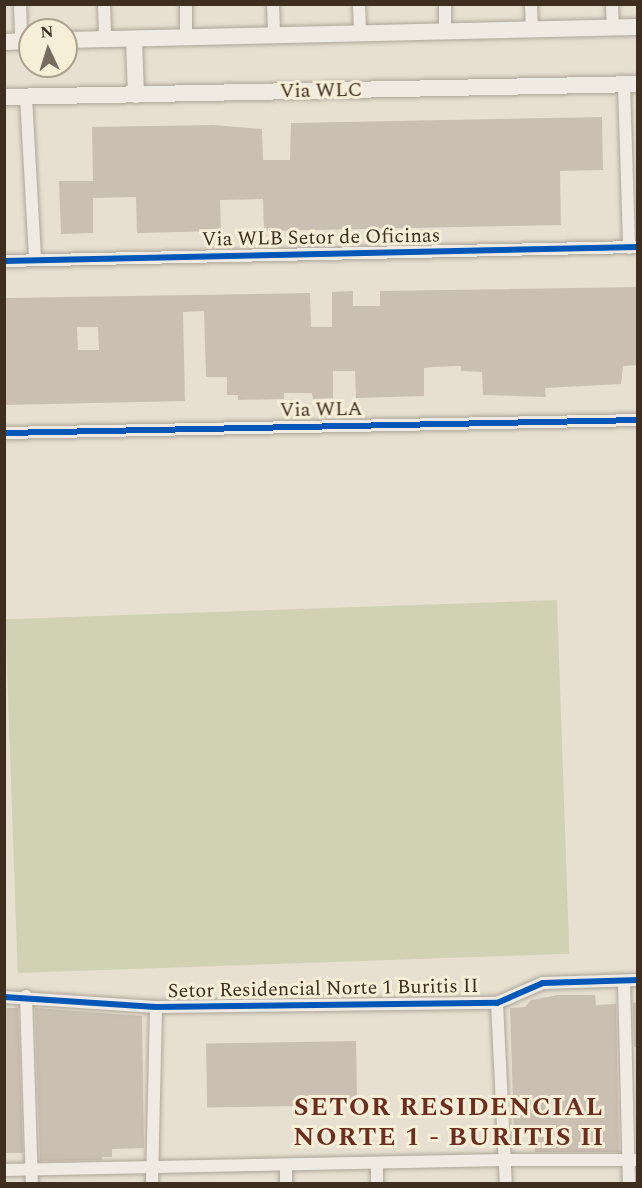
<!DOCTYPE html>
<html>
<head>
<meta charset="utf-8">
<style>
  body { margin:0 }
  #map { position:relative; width:642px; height:1188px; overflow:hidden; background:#e7e0d1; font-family:Spectral,serif }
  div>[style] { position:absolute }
  .cemetery>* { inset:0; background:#d1d1b3; transform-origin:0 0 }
  .building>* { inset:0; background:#cbbfb2; transform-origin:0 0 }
  .roads { filter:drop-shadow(0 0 2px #ada599) drop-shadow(0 0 2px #ada599) }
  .street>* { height:12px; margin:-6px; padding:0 6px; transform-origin:6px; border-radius:6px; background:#efebe3 }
  .secondary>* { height:16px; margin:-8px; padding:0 8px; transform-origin:8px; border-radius:8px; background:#efebe3 }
  .cycleway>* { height:6px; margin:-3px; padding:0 3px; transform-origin:3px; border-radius:3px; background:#0057b8 }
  span { translate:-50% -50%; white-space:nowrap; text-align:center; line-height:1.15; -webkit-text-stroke:6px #f7eed8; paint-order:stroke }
  .street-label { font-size:20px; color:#3d2e20 }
  .district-label { font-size:26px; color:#6b2e1e; font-weight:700; letter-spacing:1.5px }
  .frame { position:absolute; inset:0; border:6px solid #3d2e20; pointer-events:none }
  .north { position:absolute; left:18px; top:18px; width:60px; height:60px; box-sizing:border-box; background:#f7eed8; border:2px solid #ada18e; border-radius:50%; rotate:356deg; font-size:16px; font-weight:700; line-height:24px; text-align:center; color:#3d2e20 }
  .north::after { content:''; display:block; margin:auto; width:21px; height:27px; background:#786c5e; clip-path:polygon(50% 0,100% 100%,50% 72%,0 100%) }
</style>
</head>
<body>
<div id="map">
  <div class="cemetery">
    <i style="left:557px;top:600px;width:354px;height:552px;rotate:88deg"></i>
  </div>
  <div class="building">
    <i style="clip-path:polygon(602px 117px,603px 170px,560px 171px,561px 225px,264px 231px,263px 199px,220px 200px,221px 231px,137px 233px,136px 197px,93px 198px,93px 233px,61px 234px,59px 181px,93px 181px,92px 127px,213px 125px,262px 129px,263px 160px,290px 160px,291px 123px)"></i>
    <i style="clip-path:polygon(evenodd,638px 287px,638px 365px,623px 366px,621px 384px,545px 388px,546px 397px,483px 395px,482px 372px,461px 371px,461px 366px,433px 367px,424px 368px,424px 396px,356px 398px,355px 371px,333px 371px,333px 398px,313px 399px,312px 393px,284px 393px,284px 399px,238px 400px,238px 395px,227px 395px,227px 377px,206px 377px,204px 311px,183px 312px,185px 401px,4px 405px,4px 298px,310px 293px,311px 327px,332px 327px,332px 292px,353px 291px,353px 306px,380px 306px,380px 291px,638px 287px,77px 327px,98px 327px,99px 350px,78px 350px,77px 327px)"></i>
    <i style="clip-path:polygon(558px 995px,595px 995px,596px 1005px,616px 1004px,619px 1152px,535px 1152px,534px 1132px,514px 1133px,510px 1008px,525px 1007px,531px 1000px)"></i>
    <i style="clip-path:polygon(638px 1002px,638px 1047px,634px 1047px,633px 1003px)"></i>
    <i style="clip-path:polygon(4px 1008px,18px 1008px,23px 1153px,4px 1153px)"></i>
    <i style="clip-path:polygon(35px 1008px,142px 1016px,144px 1148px,112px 1149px,112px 1157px,102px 1157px,102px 1160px,40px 1161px)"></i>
    <i style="left:356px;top:1041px;width:64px;height:150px;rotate:89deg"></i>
  </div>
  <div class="roads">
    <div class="street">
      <i style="left:20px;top:4px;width:37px;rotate:88deg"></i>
      <i style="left:104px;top:4px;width:35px;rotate:88deg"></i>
      <i style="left:186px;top:4px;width:34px;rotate:90deg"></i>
      <i style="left:273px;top:4px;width:32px;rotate:88deg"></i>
      <i style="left:359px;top:4px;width:30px;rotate:88deg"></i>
      <i style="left:445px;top:4px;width:28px;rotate:90deg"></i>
      <i style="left:531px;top:4px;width:26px;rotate:88deg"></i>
      <i style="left:612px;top:4px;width:24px;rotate:88deg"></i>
      <i style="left:624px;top:85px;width:163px;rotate:88.2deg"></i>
      <i style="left:26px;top:97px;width:163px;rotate:86.8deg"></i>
      <i style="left:4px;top:261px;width:634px;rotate:-1.27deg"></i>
      <i style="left:4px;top:433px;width:634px;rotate:-1.17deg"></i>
      <i style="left:624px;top:981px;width:203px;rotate:88.6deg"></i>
      <i style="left:26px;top:996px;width:188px;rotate:88.2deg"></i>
      <i style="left:4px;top:997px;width:152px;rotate:3.8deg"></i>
      <i style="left:156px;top:1007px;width:341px;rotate:-0.7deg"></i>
      <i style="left:497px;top:1003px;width:50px;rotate:-23.5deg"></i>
      <i style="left:543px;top:983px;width:95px;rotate:-1.8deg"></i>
      <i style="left:497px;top:1003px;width:181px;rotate:87.2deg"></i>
      <i style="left:377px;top:1163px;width:21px;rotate:90deg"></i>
      <i style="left:286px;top:1165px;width:19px;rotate:90deg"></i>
      <i style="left:4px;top:1170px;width:501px;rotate:-1.14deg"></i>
      <i style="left:505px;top:1160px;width:133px"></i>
      <i style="left:152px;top:1184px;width:177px;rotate:-88.7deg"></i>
    </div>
    <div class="secondary">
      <i style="left:134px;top:39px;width:56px;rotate:88deg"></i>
      <i style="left:66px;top:40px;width:572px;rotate:-1.3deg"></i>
      <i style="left:4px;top:42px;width:26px;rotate:-2deg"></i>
      <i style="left:4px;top:97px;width:634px;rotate:-1.17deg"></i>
    </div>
  </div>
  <div class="cycleway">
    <i style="left:4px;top:261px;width:634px;rotate:-1.27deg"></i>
    <i style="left:4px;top:433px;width:634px;rotate:-1.17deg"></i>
    <i style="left:4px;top:997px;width:152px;rotate:3.8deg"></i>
    <i style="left:156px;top:1007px;width:341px;rotate:-0.7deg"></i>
    <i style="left:497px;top:1003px;width:50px;rotate:-23.5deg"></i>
    <i style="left:543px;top:983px;width:95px;rotate:-1.8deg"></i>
  </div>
  <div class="street-label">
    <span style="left:321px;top:91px;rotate:-1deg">Via WLC</span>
    <span style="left:321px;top:238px;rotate:-1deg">Via WLB Setor de Oficinas</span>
    <span style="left:321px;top:410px;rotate:-1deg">Via WLA</span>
    <span style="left:323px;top:989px;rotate:-1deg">Setor Residencial Norte 1 Buritis II</span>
  </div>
  <div class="district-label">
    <span style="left:449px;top:1123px">SETOR RESIDENCIAL<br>NORTE 1 - BURITIS II</span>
  </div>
  <div class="frame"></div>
  <div class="north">N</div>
</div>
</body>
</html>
